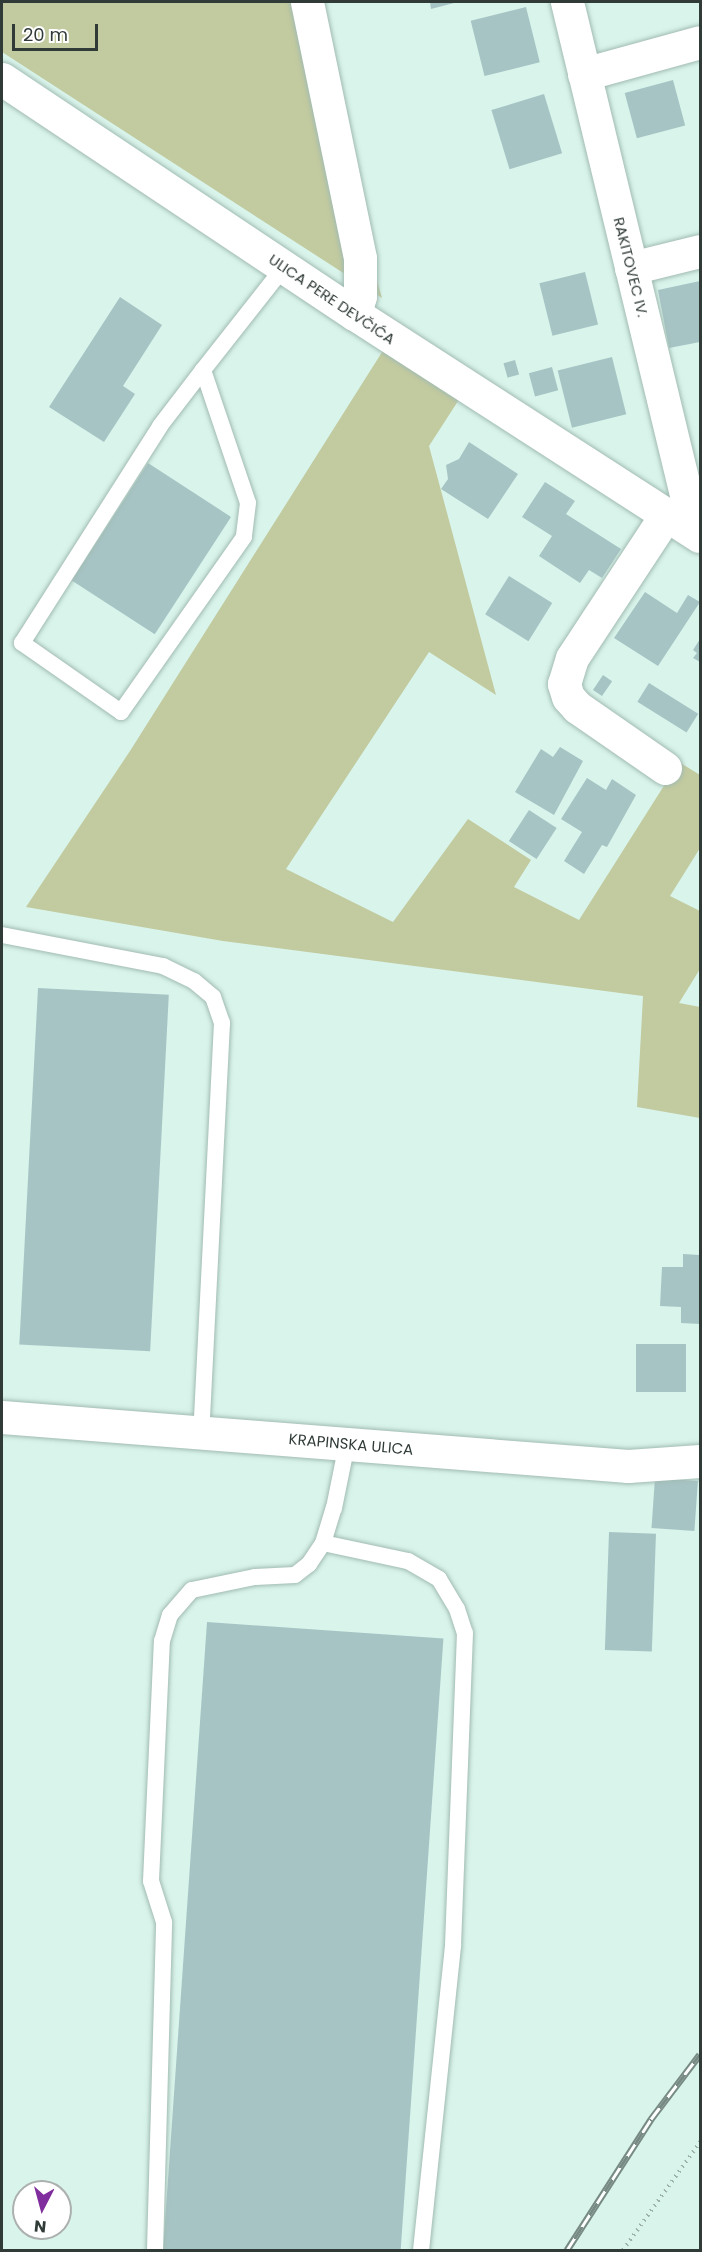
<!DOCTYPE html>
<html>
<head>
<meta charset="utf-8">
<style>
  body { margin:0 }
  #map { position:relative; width:702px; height:2252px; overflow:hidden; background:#d9f4eb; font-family:Poppins,sans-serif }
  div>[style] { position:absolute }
  .green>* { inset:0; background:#c2ca9f }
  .building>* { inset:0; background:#a7c4c5; transform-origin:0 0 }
  .path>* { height:4px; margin-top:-2px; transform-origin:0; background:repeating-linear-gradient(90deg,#9cb1aa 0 1.5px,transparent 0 6px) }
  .roads { filter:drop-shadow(0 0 2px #a1bbb2) drop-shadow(0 0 2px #a1bbb2) }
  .service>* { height:16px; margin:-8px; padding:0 8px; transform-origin:8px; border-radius:8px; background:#fff }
  .minor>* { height:33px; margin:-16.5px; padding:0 16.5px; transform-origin:16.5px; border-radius:16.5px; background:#fff }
  .rail>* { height:7px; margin-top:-3.5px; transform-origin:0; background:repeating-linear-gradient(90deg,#fff 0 14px,#788a84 0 28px); box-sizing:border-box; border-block:2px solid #788a84 }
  span { translate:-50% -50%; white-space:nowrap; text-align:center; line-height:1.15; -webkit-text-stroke:4.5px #fff; paint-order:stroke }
  .street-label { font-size:15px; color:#303b37 }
  .frame { position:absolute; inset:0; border:3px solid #303b37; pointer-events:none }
  .north { position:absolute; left:12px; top:2180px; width:60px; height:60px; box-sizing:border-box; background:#fff; border:2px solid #acb1af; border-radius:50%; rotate:186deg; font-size:16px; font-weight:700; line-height:24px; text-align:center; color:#303b37 }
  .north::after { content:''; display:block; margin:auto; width:21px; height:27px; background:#802e9d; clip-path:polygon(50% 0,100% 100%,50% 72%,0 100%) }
  .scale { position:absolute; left:12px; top:24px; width:86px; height:27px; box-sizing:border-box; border:3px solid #303b37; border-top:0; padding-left:8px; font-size:18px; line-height:21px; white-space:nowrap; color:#303b37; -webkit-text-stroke:4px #fff; paint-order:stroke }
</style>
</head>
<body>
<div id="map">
  <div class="green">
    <i style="clip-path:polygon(2px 2px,298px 2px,382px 298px,2px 52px)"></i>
    <i style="clip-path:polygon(384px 349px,460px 398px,429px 446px,496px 695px,429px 652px,286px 869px,393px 922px,468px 819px,531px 860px,514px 887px,579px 920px,679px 762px,700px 775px,700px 848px,670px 896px,700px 911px,700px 969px,679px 1003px,700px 1007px,700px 1118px,637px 1107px,643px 996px,223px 941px,26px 907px,130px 751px)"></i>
  </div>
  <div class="building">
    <i style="clip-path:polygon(430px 2px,458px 2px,431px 9px)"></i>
    <i style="left:526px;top:7px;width:57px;height:57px;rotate:76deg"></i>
    <i style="left:673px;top:80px;width:47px;height:50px;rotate:75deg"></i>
    <i style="left:544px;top:94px;width:62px;height:55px;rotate:73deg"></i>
    <i style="left:585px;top:272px;width:54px;height:47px;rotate:76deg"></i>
    <i style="clip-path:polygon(700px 281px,700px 342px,669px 348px,658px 290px)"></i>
    <i style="clip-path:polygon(120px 297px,162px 325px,123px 386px,135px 394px,104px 442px,49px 407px)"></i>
    <i style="left:612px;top:357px;width:59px;height:56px;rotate:76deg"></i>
    <i style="left:515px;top:360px;width:15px;height:12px;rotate:74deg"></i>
    <i style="left:552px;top:367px;width:24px;height:24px;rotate:75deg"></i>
    <i style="clip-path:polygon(469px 442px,518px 474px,488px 519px,441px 489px,448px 479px,446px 465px,459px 459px)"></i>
    <i style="left:148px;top:463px;width:99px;height:140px;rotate:33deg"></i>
    <i style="clip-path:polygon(545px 482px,575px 501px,566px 514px,621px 549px,602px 578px,589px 570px,580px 583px,539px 556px,552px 536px,522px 517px)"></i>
    <i style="left:509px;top:576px;width:51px;height:45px;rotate:32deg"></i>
    <i style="clip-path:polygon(645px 592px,677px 613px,688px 595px,700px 602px,658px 666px,614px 638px)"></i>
    <i style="clip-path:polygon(700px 639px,700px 662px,693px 658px,697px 653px,693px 650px)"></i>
    <i style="left:603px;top:675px;width:11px;height:18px;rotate:34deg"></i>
    <i style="left:649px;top:683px;width:58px;height:22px;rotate:32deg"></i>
    <i style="clip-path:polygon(560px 747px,583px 761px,554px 815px,515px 792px,541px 749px,553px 757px)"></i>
    <i style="clip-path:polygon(587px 778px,606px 790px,612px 779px,636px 795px,607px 847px,602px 845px,584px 874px,564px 861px,582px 832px,561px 819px)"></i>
    <i style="left:529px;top:810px;width:33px;height:37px;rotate:33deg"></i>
    <i style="left:38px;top:988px;width:131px;height:357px;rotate:3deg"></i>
    <i style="clip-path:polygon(683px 1254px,700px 1255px,700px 1324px,681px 1323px,681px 1307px,660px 1306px,662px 1267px,683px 1267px)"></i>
    <i style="left:636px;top:1344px;width:50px;height:48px"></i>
    <i style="left:655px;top:1478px;width:43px;height:50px;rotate:4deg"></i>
    <i style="left:609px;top:1532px;width:47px;height:118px;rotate:2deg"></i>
    <i style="left:207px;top:1622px;width:237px;height:629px;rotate:4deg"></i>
  </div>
  <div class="path">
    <i style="left:623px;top:2250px;width:133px;rotate:-54.5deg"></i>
  </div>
  <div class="roads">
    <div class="service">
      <i style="left:203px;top:370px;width:140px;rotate:71.3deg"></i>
      <i style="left:248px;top:503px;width:34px;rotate:97deg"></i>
      <i style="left:244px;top:537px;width:214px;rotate:125.1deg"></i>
      <i style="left:121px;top:712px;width:121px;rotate:-145.1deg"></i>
      <i style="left:22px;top:643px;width:257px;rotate:-57.5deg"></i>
      <i style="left:160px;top:426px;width:71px;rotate:-52.5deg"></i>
      <i style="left:203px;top:370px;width:131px;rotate:-51.8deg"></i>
      <i style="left:2px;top:935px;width:164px;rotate:10.9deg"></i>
      <i style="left:163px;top:966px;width:34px;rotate:26deg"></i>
      <i style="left:194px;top:981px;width:25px;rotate:40deg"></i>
      <i style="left:213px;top:997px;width:28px;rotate:71deg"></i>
      <i style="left:222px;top:1023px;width:411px;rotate:92.9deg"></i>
      <i style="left:323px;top:1543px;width:87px;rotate:12deg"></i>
      <i style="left:408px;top:1561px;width:36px;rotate:30deg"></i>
      <i style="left:439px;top:1579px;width:35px;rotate:59deg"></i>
      <i style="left:457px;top:1609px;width:25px;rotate:72deg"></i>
      <i style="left:465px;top:1633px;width:313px;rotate:92.2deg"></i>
      <i style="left:453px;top:1946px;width:306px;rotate:96deg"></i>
      <i style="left:155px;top:2250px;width:328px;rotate:-88.4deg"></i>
      <i style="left:164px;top:1922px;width:43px;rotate:-107.6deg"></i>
      <i style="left:151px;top:1881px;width:240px;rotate:-87.4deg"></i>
      <i style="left:162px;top:1641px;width:27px;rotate:-73deg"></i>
      <i style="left:170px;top:1615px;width:33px;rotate:-49deg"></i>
      <i style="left:192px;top:1590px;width:64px;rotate:-11.7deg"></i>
      <i style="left:255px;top:1577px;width:40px;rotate:-2.9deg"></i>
      <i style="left:295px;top:1575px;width:18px;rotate:-38deg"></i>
      <i style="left:309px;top:1564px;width:25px;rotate:-56deg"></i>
      <i style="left:323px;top:1543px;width:37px;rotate:-73deg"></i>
      <i style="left:334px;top:1508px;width:65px;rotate:-78.5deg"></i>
    </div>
    <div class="minor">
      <i style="left:307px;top:2px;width:261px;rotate:78.3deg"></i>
      <i style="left:360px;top:258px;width:38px;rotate:90deg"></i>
      <i style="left:360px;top:296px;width:19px;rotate:106deg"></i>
      <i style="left:567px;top:2px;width:545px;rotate:76.42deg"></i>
      <i style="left:584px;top:74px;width:120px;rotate:-15.4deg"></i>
      <i style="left:2px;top:79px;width:424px;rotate:33.7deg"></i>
      <i style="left:355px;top:314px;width:410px;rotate:32.8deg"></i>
      <i style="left:631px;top:268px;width:71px;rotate:-13.8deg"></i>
      <i style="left:665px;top:768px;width:107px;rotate:-145.3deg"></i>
      <i style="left:577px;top:707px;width:13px;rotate:-132deg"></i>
      <i style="left:568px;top:697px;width:14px;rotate:-107deg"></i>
      <i style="left:564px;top:684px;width:27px;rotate:-73deg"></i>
      <i style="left:572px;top:658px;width:171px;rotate:-56.7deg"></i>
      <i style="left:2px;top:1417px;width:628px;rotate:4.48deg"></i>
      <i style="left:628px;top:1466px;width:72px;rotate:-4deg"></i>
    </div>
  </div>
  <div class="rail">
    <i style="left:567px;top:2250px;width:156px;rotate:-57.3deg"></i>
    <i style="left:651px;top:2119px;width:81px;rotate:-53deg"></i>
  </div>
  <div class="street-label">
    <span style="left:631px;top:267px;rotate:76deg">RAKITOVEC IV.</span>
    <span style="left:332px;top:299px;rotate:34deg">ULICA PERE DEVČIĆA</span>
    <span style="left:351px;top:1444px;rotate:5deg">KRAPINSKA ULICA</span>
  </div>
  <div class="frame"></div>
  <div class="north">N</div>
  <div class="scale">20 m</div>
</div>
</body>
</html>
